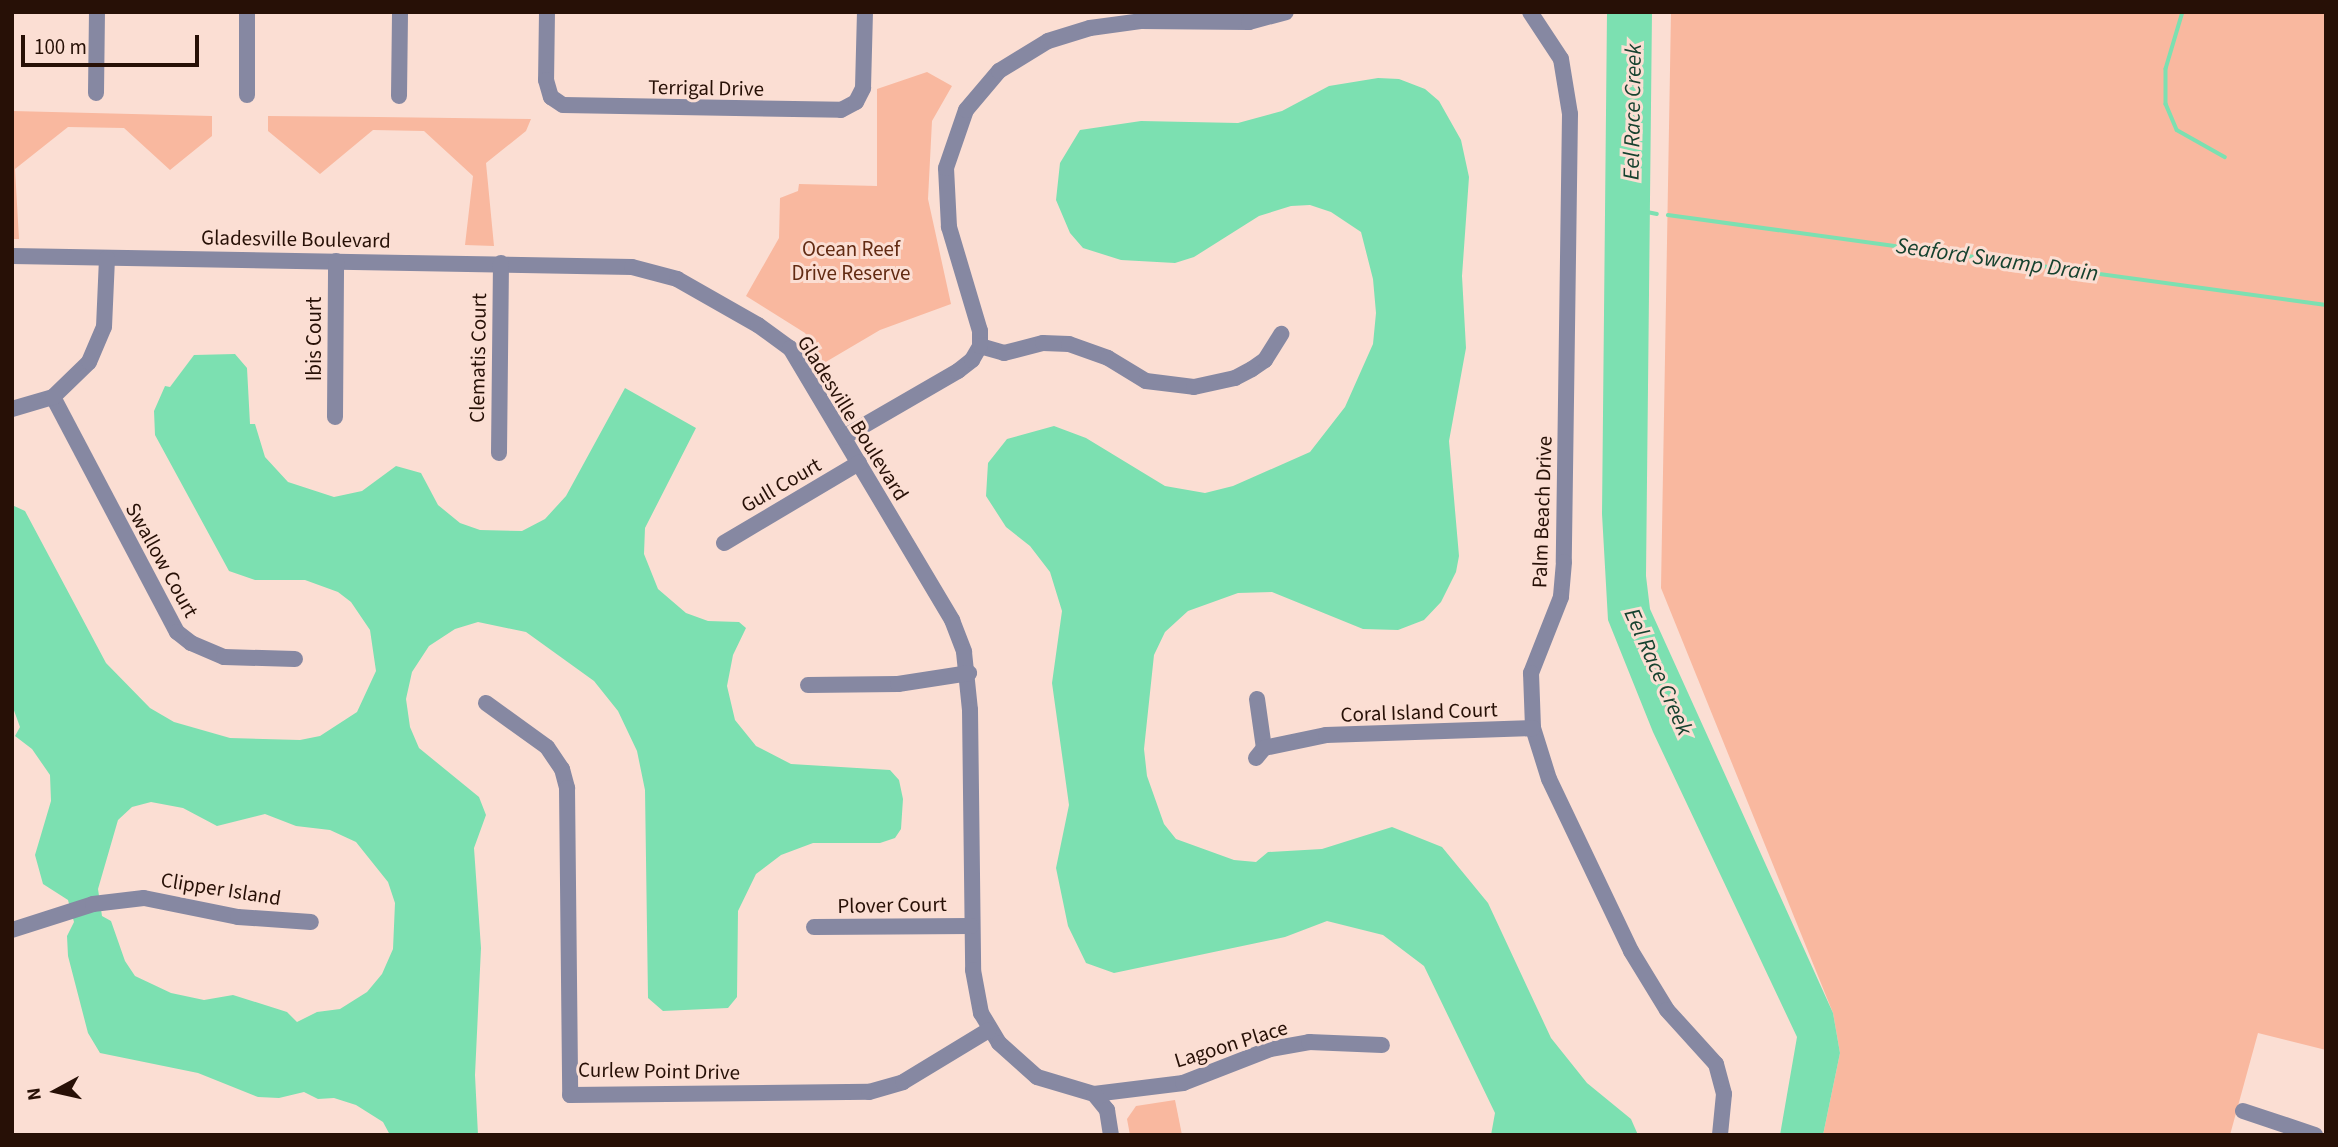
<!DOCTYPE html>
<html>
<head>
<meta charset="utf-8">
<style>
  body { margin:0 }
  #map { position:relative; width:2338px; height:1147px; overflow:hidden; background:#fbded3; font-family:"Source Sans 3",sans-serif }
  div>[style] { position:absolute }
  .green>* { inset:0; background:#f9b89f }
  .water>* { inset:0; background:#7ce0b1 }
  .stream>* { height:3.5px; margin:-1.75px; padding:0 1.75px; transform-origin:1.75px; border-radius:1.75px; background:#7ce0b1 }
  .minor>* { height:16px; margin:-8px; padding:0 8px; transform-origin:8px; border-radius:8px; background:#8688a2 }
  span { translate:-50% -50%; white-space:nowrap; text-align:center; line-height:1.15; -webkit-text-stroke:6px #fbded3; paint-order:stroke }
  .street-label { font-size:21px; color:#271006 }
  .park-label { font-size:21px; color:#622b13 }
  .water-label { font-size:23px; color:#16422f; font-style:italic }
  .frame { position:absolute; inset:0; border:14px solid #271006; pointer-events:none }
  .north { position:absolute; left:21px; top:1056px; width:70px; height:70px; -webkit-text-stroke:5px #fbded3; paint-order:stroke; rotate:262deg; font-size:19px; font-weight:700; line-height:28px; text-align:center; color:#271006 }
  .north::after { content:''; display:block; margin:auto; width:24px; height:32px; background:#271006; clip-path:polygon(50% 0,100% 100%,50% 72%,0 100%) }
  .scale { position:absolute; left:21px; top:35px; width:178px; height:32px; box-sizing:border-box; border:4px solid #271006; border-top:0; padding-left:9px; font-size:21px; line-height:24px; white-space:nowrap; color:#271006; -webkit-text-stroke:5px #fbded3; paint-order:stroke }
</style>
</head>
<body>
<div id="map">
  <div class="green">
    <i style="clip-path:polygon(1671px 12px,2326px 12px,2326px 1050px,2258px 1033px,2230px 1135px,1823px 1135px,1840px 1053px,1833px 1013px,1661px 588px)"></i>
    <i style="clip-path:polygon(927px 72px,952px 86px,932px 121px,928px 199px,951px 304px,880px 330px,824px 363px,805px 333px,746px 296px,779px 238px,780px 198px,798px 191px,799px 184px,877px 186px,877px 89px)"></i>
    <i style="clip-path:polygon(12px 111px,212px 116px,212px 136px,170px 170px,124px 128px,68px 127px,15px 169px,19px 239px,12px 239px)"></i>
    <i style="clip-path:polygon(268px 116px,378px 117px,531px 119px,526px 131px,486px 163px,494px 246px,465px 245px,473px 176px,424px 131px,373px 130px,320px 174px,268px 131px)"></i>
    <i style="clip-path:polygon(1175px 1100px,1182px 1135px,1130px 1135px,1127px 1119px,1136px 1106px)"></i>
  </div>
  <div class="water">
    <i style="clip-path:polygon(1607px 12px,1652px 12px,1646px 576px,1650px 609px,1833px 1013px,1840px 1053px,1823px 1135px,1780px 1135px,1797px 1037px,1653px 732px,1608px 620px,1602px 514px)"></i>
    <i style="clip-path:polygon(1378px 78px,1399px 79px,1425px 89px,1439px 101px,1461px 140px,1469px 177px,1462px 276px,1466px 348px,1449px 441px,1459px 556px,1456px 572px,1441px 602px,1424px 620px,1398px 630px,1363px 629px,1272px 592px,1238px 593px,1188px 611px,1165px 632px,1154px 655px,1144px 749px,1147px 776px,1164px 824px,1176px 839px,1234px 860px,1256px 862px,1268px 852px,1322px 849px,1392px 827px,1442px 847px,1488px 903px,1551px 1038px,1587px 1083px,1631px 1119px,1638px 1135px,1491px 1135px,1495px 1113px,1424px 966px,1383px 935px,1327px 921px,1285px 937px,1114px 973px,1086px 963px,1068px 926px,1056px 868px,1069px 805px,1052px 683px,1062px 611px,1050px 572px,1030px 546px,1006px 527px,986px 496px,988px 463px,1007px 439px,1054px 426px,1086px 438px,1165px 486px,1205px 493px,1233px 486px,1310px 452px,1345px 407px,1373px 344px,1376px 313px,1373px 279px,1361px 232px,1331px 212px,1310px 205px,1291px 206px,1259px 216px,1194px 257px,1175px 263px,1121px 260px,1083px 248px,1070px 233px,1056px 200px,1060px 163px,1080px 130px,1141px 121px,1238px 123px,1282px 111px,1329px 86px)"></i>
    <i style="clip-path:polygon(evenodd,235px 354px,247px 368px,250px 424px,255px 424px,265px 457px,288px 482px,334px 497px,362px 491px,396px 466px,421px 473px,438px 505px,460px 523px,480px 530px,522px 531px,545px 519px,566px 496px,625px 388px,696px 428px,645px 528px,644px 554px,658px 589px,686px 613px,708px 621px,739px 622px,746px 628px,733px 655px,727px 686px,735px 720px,756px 746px,791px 764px,890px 770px,899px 780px,903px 799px,901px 829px,895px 838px,880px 843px,813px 843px,781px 855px,756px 874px,738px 911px,737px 997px,728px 1008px,663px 1011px,648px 998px,645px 790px,637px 751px,618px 711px,594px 681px,526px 632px,478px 622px,455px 629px,429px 646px,412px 672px,406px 699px,410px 727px,419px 748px,479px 797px,486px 815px,474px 848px,481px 948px,475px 1075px,478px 1135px,390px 1135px,383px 1122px,356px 1105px,334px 1098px,318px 1099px,304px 1092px,279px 1098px,258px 1097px,198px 1073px,100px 1053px,88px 1033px,68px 956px,67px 936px,74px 922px,68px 900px,43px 884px,35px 855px,51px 801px,50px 775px,32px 749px,15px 736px,20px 727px,12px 705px,12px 505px,25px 511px,106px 663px,150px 708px,174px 722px,230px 738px,300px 740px,320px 736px,357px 712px,376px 671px,370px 630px,351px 602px,338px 592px,305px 580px,255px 580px,229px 571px,155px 435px,154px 411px,165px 386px,170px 387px,194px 355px,235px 354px,151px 802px,183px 808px,217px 826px,265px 814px,296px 826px,330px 830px,356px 842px,388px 882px,395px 903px,393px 949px,382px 974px,367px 992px,340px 1009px,317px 1012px,297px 1022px,287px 1012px,233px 995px,204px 1000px,171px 993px,135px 976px,125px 961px,111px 921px,102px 916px,98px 889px,118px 820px,132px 807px,151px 802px)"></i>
  </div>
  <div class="stream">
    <i style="left:2183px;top:12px;width:59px;rotate:106.6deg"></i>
    <i style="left:2166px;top:69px;width:35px;rotate:90deg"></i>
    <i style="left:2166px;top:104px;width:28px;rotate:67deg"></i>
    <i style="left:2177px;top:130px;width:55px;rotate:29.4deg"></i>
    <i style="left:1647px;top:212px;width:10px;rotate:11deg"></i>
    <i style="left:1668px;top:215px;width:664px;rotate:7.79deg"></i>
  </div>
  <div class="minor">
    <i style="left:547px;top:12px;width:68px;rotate:90.8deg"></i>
    <i style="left:546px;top:80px;width:18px;rotate:74deg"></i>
    <i style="left:551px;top:97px;width:14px;rotate:34deg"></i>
    <i style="left:563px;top:105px;width:278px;rotate:1deg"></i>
    <i style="left:841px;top:110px;width:17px;rotate:-28deg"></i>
    <i style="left:856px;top:102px;width:16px;rotate:-63deg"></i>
    <i style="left:863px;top:88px;width:76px;rotate:-88.5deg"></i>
    <i style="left:1530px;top:12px;width:56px;rotate:56.6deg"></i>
    <i style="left:1561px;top:59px;width:56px;rotate:80.7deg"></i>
    <i style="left:1570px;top:114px;width:448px;rotate:90.8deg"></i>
    <i style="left:1564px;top:562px;width:35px;rotate:95deg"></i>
    <i style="left:1561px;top:597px;width:82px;rotate:111.5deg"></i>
    <i style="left:1531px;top:673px;width:55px;rotate:87.9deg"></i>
    <i style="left:1533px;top:728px;width:53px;rotate:72.6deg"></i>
    <i style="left:1549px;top:779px;width:191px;rotate:64.5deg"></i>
    <i style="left:1631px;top:951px;width:69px;rotate:58.6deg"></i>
    <i style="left:1667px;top:1010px;width:73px;rotate:47.8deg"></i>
    <i style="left:1716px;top:1064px;width:31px;rotate:75deg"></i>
    <i style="left:1724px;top:1094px;width:41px;rotate:95.6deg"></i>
    <i style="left:96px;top:93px;width:81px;rotate:-89.3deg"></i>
    <i style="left:247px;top:95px;width:83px;rotate:-90deg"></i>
    <i style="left:399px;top:96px;width:84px;rotate:-89.3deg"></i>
    <i style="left:12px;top:256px;width:620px;rotate:1.02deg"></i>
    <i style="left:632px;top:267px;width:47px;rotate:14.9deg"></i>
    <i style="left:677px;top:279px;width:93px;rotate:29.6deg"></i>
    <i style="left:758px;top:325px;width:39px;rotate:36deg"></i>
    <i style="left:790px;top:348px;width:317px;rotate:59.2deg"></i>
    <i style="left:952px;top:620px;width:34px;rotate:69deg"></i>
    <i style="left:964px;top:652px;width:58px;rotate:84.1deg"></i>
    <i style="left:970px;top:710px;width:260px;rotate:89.3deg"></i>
    <i style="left:973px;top:970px;width:44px;rotate:79.5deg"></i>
    <i style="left:981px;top:1013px;width:35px;rotate:59deg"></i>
    <i style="left:999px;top:1043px;width:51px;rotate:41.8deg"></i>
    <i style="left:1037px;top:1077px;width:59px;rotate:16.6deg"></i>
    <i style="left:1094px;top:1094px;width:90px;rotate:-7deg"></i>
    <i style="left:1183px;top:1083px;width:93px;rotate:-21.3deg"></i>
    <i style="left:1270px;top:1049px;width:40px;rotate:-10deg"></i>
    <i style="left:1309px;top:1042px;width:73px;rotate:2.4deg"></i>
    <i style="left:980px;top:346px;width:25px;rotate:16deg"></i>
    <i style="left:1004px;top:353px;width:40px;rotate:-14.4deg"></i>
    <i style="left:1043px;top:343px;width:26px;rotate:2deg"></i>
    <i style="left:1069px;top:344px;width:41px;rotate:19.7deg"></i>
    <i style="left:1108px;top:358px;width:44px;rotate:31.2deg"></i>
    <i style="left:1146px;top:381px;width:48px;rotate:7.1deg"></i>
    <i style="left:1194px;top:387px;width:42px;rotate:-12.4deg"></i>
    <i style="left:1235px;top:378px;width:19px;rotate:-28deg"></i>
    <i style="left:1252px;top:369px;width:16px;rotate:-35deg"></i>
    <i style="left:1265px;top:360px;width:31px;rotate:-58deg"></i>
    <i style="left:53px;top:397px;width:266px;rotate:62.2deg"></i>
    <i style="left:177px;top:632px;width:18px;rotate:38deg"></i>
    <i style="left:191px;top:643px;width:36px;rotate:23deg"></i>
    <i style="left:224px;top:657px;width:71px;rotate:1.6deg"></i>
    <i style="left:12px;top:409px;width:43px;rotate:-16.3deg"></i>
    <i style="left:53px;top:397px;width:50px;rotate:-44.2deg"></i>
    <i style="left:89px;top:362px;width:38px;rotate:-67deg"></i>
    <i style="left:104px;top:327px;width:69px;rotate:-87.5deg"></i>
    <i style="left:335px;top:417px;width:156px;rotate:-89.6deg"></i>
    <i style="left:844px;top:437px;width:132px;rotate:-30.1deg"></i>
    <i style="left:958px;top:371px;width:18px;rotate:-38deg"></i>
    <i style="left:972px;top:360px;width:16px;rotate:-60deg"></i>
    <i style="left:980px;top:346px;width:15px;rotate:-90deg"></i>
    <i style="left:980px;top:331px;width:109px;rotate:-106.6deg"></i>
    <i style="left:949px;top:227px;width:59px;rotate:-92.9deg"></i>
    <i style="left:946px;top:168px;width:61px;rotate:-71deg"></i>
    <i style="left:966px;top:110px;width:51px;rotate:-49.8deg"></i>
    <i style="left:999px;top:71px;width:57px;rotate:-31.5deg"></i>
    <i style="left:1048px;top:41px;width:44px;rotate:-17.2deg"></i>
    <i style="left:1090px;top:28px;width:51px;rotate:-7.8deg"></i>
    <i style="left:1141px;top:21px;width:108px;rotate:0.5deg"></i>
    <i style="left:1249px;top:22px;width:38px;rotate:-15deg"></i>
    <i style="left:499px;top:453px;width:190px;rotate:-89.4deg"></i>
    <i style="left:724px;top:543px;width:157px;rotate:-30.7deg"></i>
    <i style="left:808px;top:685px;width:90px;rotate:-0.6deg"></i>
    <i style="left:898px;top:684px;width:72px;rotate:-8.8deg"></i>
    <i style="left:1257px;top:699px;width:49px;rotate:81.9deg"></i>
    <i style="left:486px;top:703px;width:75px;rotate:35.8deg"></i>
    <i style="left:547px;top:747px;width:27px;rotate:56deg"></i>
    <i style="left:562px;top:769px;width:20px;rotate:75deg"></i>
    <i style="left:567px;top:788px;width:307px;rotate:89.4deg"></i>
    <i style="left:570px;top:1095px;width:299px;rotate:-0.6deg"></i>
    <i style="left:869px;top:1092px;width:35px;rotate:-16deg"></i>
    <i style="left:903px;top:1082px;width:100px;rotate:-31.2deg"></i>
    <i style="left:1256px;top:758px;width:13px;rotate:-51deg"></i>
    <i style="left:1264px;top:748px;width:63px;rotate:-11.8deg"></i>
    <i style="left:1326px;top:735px;width:207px;rotate:-1.9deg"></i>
    <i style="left:814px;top:927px;width:157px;rotate:-0.4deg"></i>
    <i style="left:12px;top:930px;width:85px;rotate:-17.8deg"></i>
    <i style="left:93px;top:904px;width:51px;rotate:-6.7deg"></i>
    <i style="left:144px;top:898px;width:96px;rotate:11.4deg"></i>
    <i style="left:238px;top:917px;width:73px;rotate:3.9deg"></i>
    <i style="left:1094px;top:1094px;width:21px;rotate:51deg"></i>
    <i style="left:1107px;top:1110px;width:25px;rotate:81deg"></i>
    <i style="left:2243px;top:1111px;width:76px;rotate:18.4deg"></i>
  </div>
  <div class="street-label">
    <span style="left:706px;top:88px;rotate:1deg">Terrigal Drive</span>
    <span style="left:296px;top:239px;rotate:1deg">Gladesville Boulevard</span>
    <span style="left:314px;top:339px;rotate:-90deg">Ibis Court</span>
    <span style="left:478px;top:358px;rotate:-89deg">Clematis Court</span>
    <span style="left:853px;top:418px;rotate:58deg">Gladesville Boulevard</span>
    <span style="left:781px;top:485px;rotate:-30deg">Gull Court</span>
    <span style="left:1542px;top:512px;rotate:-88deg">Palm Beach Drive</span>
    <span style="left:162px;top:560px;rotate:61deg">Swallow Court</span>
    <span style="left:1419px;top:712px;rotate:-2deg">Coral Island Court</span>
    <span style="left:221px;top:889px;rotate:9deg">Clipper Island</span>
    <span style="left:892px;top:905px;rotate:-1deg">Plover Court</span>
    <span style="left:1231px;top:1044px;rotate:-17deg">Lagoon Place</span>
    <span style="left:659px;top:1071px;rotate:1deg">Curlew Point Drive</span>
  </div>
  <div class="park-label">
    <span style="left:851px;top:261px">Ocean Reef<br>Drive Reserve</span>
  </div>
  <div class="water-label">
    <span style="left:1633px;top:112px;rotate:-89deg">Eel Race Creek</span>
    <span style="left:1997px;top:260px;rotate:8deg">Seaford Swamp Drain</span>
    <span style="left:1658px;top:672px;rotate:66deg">Eel Race Creek</span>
  </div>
  <div class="frame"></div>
  <div class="north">N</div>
  <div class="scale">100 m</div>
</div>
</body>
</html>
